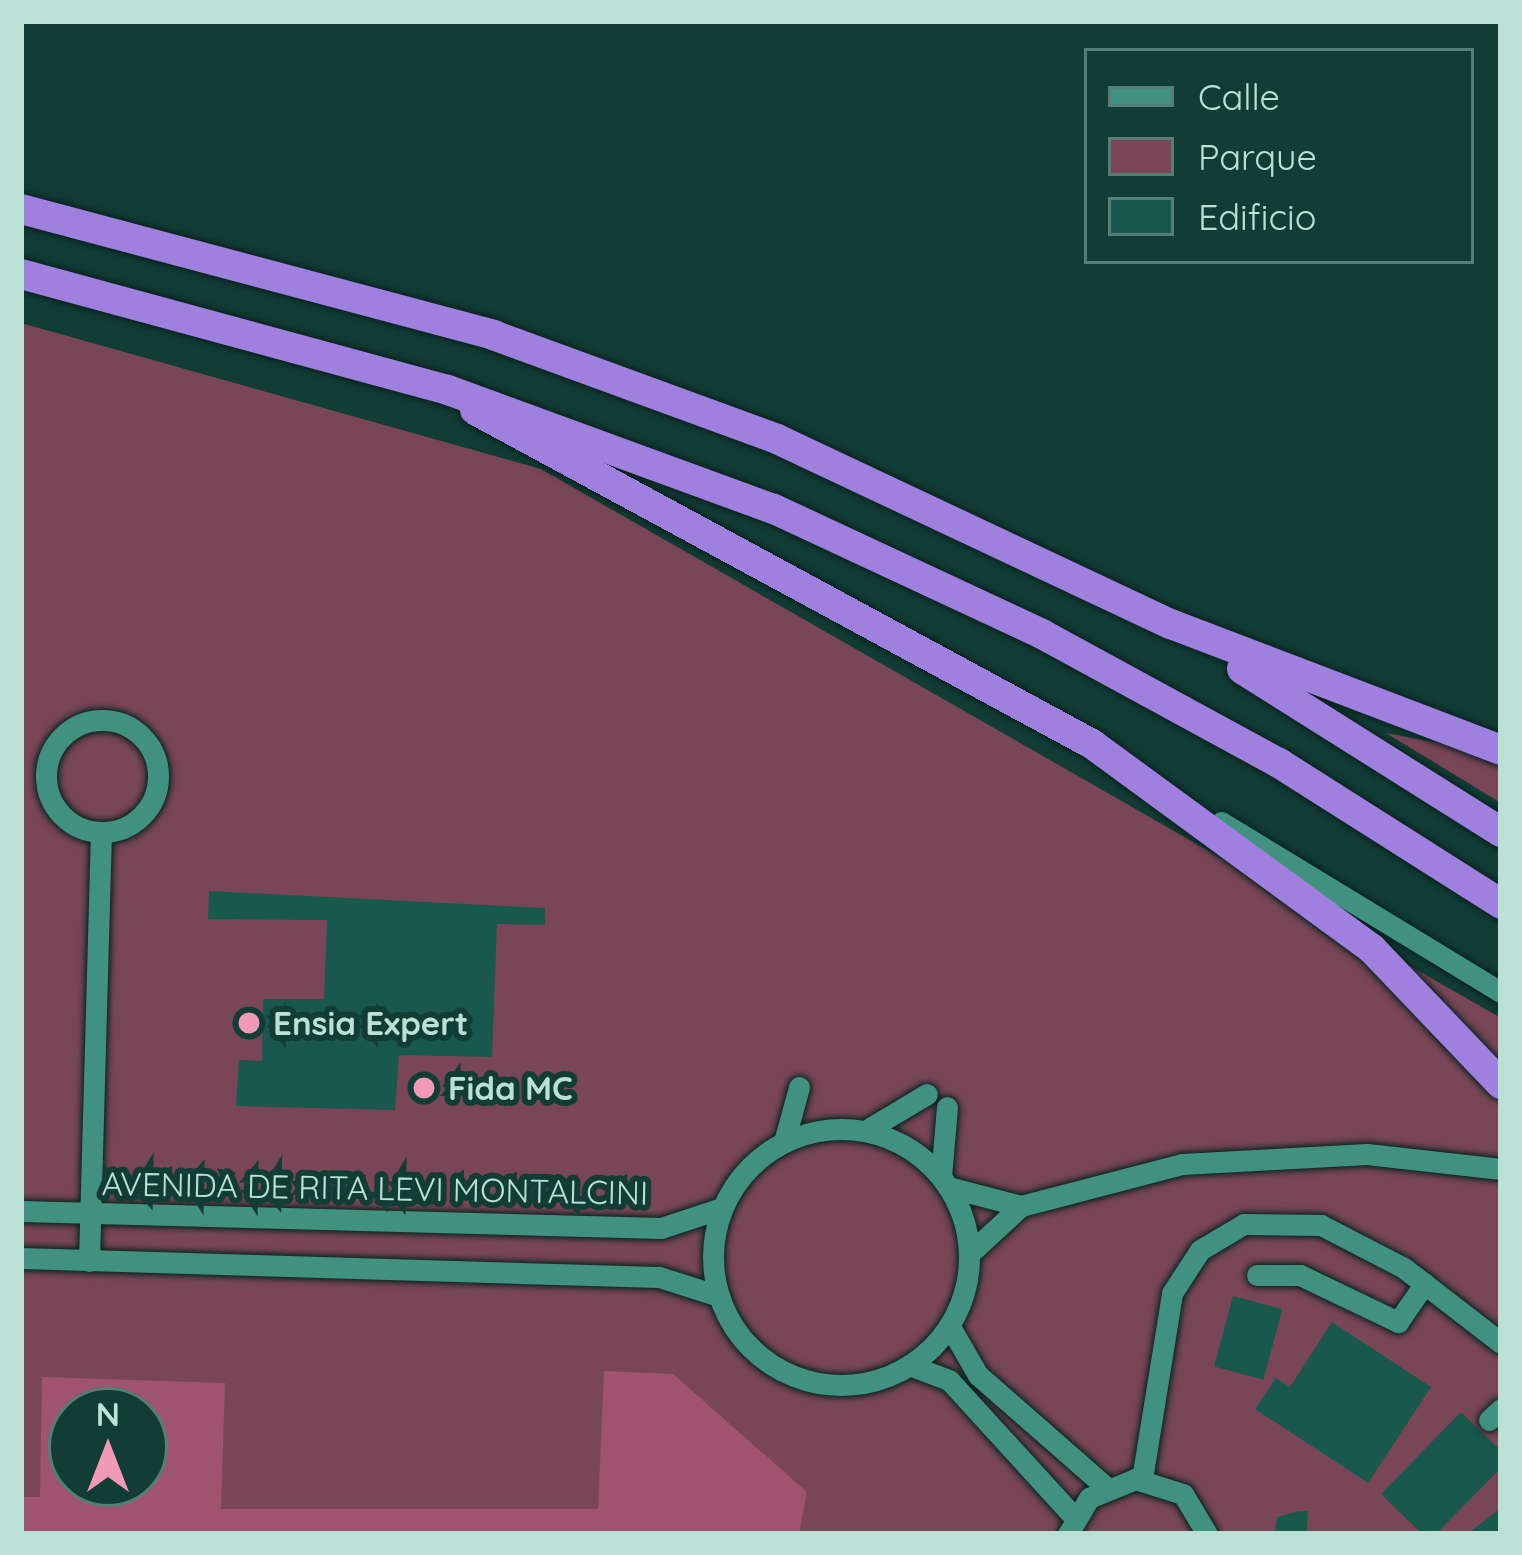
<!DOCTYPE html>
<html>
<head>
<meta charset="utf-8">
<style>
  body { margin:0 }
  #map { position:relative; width:1522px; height:1555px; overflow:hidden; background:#123d35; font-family:Quicksand,sans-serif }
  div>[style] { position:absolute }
  .green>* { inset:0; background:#794657 }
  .forest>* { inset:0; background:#9f536e }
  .building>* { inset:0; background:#19584c; transform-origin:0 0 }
  .roads { filter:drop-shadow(0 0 3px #08221d) drop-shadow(0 0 3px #08221d) }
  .minor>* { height:21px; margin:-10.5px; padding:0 10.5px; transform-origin:10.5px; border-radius:10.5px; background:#419181 }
  .minor>.ring { margin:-10.5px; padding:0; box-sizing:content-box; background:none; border:21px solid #419181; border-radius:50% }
  .highway>* { height:30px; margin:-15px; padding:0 15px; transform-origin:15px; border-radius:15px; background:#a080df }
  .dots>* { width:33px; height:33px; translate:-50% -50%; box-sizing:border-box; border:6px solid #123d35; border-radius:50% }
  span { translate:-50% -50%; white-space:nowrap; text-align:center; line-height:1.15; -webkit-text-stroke:12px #123d35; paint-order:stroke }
  .poi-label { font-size:33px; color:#bbe0d6; font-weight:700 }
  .left { translate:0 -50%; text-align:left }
  .street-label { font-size:33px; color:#bbe0d6 }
  .frame { position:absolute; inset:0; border:24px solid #bbe0d6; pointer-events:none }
  .legend { position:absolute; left:1084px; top:48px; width:390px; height:216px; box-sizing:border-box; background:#123d35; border:3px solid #567e75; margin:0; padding:15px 21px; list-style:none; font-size:36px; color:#bbe0d6 }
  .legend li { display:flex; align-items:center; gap:24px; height:60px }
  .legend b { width:60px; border:3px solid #567e75 }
  .north { position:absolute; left:48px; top:1387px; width:120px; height:120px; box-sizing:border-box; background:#123d35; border:3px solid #567e75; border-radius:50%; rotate:0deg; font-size:33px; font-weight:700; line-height:48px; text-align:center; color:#bbe0d6 }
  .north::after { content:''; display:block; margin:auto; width:42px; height:54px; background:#f09ab7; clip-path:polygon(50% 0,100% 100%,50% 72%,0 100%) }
</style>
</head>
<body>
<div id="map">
  <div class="green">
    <i style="clip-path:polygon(evenodd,21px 323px,541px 469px,1501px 1018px,1501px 1534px,21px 1534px,21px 323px,72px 1411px,144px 1411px,144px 1483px,72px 1483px,72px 1411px)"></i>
    <i style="clip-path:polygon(1386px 733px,1501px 755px,1501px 803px)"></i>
  </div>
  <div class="forest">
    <i style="clip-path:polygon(evenodd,604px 1371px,673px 1374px,807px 1492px,799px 1534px,21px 1534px,21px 1497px,40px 1497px,42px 1377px,225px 1383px,221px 1509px,598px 1509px,604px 1371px,72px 1411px,144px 1411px,144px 1483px,72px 1483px,72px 1411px)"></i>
  </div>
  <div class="building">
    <i style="clip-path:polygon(209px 891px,545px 908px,545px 925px,497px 924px,492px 1057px,399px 1055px,395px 1110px,236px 1106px,239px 1060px,262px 1061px,263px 999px,324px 999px,327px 920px,208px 919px)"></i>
    <i style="left:1233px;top:1296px;width:51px;height:73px;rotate:15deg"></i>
    <i style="clip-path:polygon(1332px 1322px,1431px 1387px,1368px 1483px,1255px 1409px,1276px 1378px,1290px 1387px)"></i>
    <i style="clip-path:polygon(1461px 1412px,1501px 1451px,1501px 1468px,1436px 1534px,1422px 1534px,1381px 1494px)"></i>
    <i style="clip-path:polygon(1501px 1508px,1501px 1534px,1467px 1534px)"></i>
    <i style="clip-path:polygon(1299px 1511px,1308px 1511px,1307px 1534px,1275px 1534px,1277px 1517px)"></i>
  </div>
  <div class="roads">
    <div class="minor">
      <i class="ring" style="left:46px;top:720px;width:91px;height:91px"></i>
      <i style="left:1221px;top:822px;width:328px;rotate:31.3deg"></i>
      <i class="ring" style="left:713px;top:1129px;width:235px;height:235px"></i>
      <i style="left:865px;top:1131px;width:72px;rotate:-30.8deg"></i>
      <i style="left:784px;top:1142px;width:57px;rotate:-74.7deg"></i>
      <i style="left:941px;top:1177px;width:70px;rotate:-85.1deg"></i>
      <i style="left:948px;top:1187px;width:75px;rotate:14.6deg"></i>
      <i style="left:21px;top:1211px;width:640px;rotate:1.52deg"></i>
      <i style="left:661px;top:1228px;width:64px;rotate:-18.2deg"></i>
      <i style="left:970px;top:1253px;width:69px;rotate:-42.7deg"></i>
      <i style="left:1021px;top:1206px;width:166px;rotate:-14.6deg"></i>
      <i style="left:1182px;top:1164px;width:185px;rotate:-3.1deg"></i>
      <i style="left:1367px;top:1154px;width:135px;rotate:6.4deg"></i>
      <i style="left:21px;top:1258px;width:638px;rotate:1.71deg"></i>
      <i style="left:659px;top:1277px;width:63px;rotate:17.6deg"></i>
      <i style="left:89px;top:1261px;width:429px;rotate:-88.4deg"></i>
      <i style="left:1257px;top:1275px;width:43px"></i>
      <i style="left:1300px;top:1275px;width:109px;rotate:25.6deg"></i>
      <i style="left:1398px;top:1322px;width:47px;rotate:-55.3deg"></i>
      <i style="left:949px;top:1325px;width:58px;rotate:59.9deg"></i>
      <i style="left:978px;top:1375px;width:169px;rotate:41.2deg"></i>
      <i style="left:909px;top:1365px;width:43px;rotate:20.6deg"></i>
      <i style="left:949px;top:1380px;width:185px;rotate:47.6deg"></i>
      <i style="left:1489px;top:1420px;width:16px;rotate:-43deg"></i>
      <i style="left:1142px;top:1479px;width:188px;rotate:-80.8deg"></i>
      <i style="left:1172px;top:1293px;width:51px;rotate:-56.9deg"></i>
      <i style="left:1200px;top:1250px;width:51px;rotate:-30.6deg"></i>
      <i style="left:1244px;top:1224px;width:77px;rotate:0.7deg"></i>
      <i style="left:1321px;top:1225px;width:93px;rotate:27.4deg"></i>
      <i style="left:1404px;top:1268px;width:123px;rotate:37.7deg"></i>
      <i style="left:1068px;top:1534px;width:42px;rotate:-59.7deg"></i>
      <i style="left:1089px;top:1498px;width:50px;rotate:-22.4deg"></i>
      <i style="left:1135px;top:1479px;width:50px;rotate:17.4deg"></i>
      <i style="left:1183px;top:1494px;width:47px;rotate:59deg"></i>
    </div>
    <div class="highway">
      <i style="left:21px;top:209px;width:489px;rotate:14.9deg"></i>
      <i style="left:493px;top:335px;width:302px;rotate:20.1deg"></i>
      <i style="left:777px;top:439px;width:435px;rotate:25.2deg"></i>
      <i style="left:1171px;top:624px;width:353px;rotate:20.9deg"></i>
      <i style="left:21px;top:274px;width:442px;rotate:15.2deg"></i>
      <i style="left:448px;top:390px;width:347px;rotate:20.1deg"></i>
      <i style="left:774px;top:509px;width:296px;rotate:25deg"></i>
      <i style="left:1042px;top:634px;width:270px;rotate:28.6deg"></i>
      <i style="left:1279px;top:763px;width:263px;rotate:32.4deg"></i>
      <i style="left:475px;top:410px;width:702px;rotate:28.43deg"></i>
      <i style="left:1092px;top:744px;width:347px;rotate:36.2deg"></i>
      <i style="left:1372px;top:949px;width:187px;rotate:46.3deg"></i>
      <i style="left:1242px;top:669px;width:306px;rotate:32.2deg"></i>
    </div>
  </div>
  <div class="dots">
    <i style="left:249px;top:1023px;background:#f09ab7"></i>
    <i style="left:424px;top:1088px;background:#f09ab7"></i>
  </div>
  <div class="poi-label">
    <span class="left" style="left:273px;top:1023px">Ensia Expert</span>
    <span class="left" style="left:448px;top:1088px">Fida MC</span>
  </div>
  <div class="street-label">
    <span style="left:375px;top:1188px;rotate:1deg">AVENIDA DE RITA LEVI MONTALCINI</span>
  </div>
  <div class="frame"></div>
  <ul class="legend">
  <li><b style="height:15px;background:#419181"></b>Calle</li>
  <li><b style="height:33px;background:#794657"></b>Parque</li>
  <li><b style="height:33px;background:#19584c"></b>Edificio</li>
  </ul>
  <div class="north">N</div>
</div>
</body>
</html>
